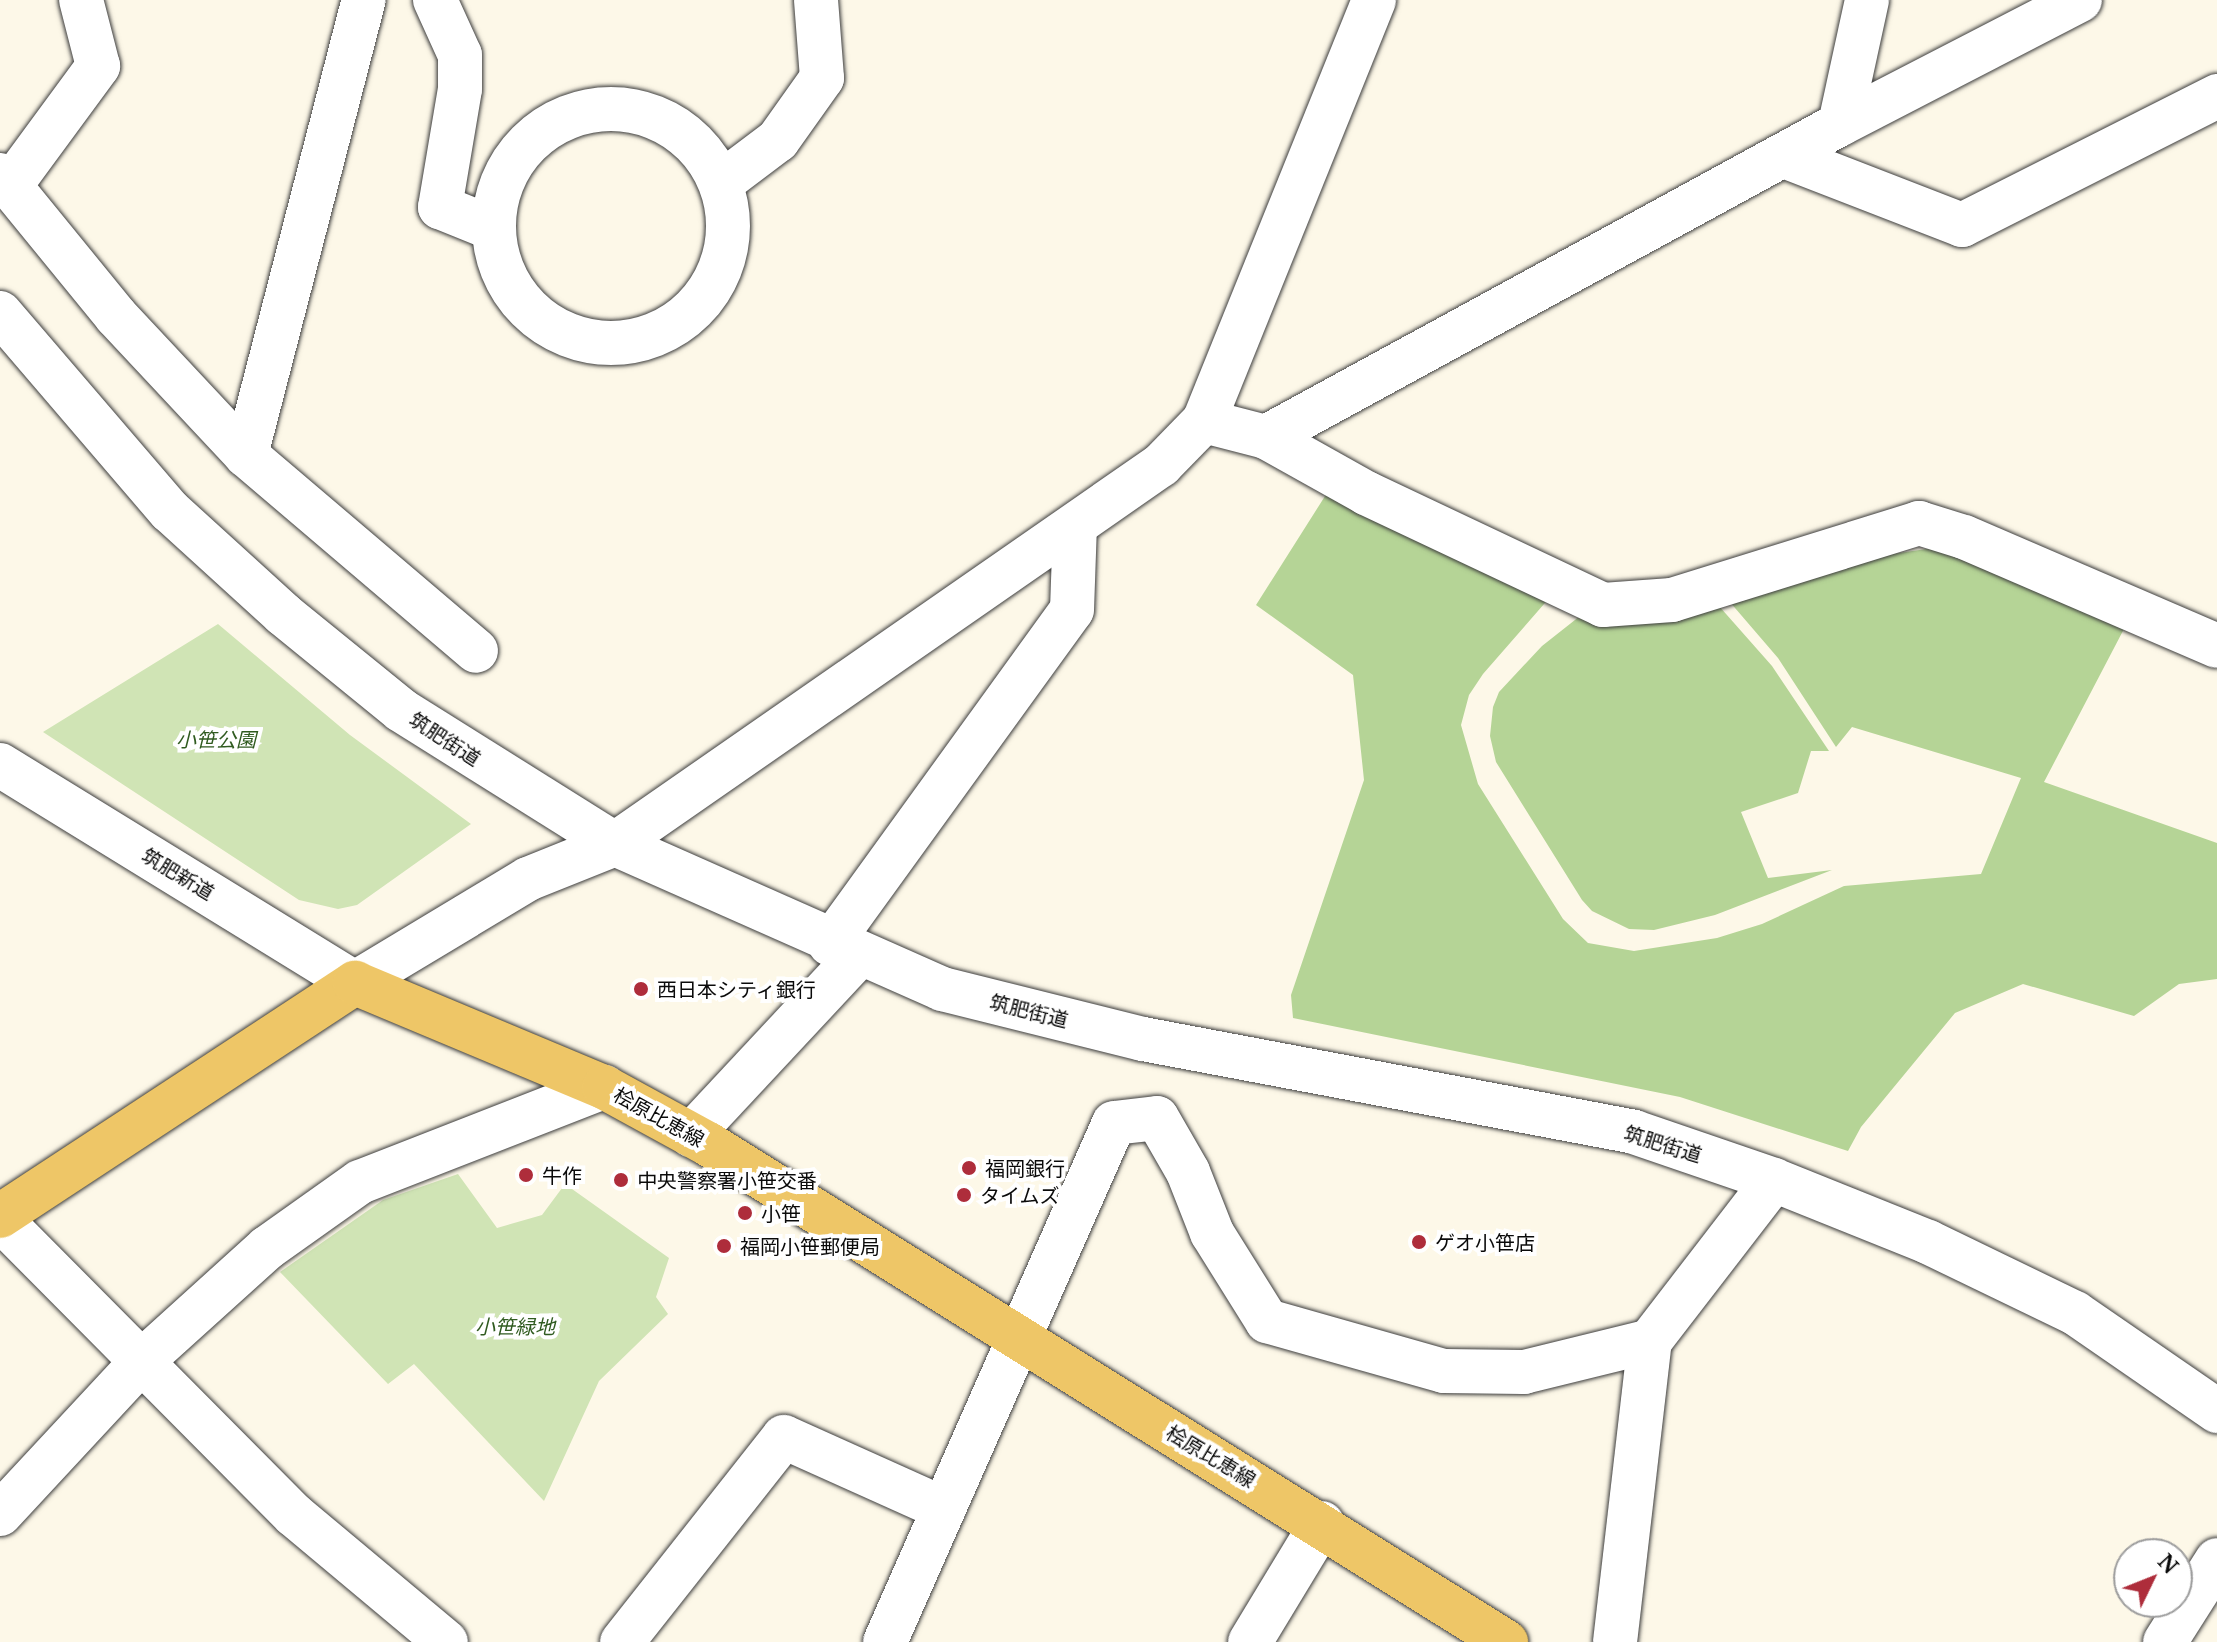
<!DOCTYPE html>
<html>
<head>
<meta charset="utf-8">
<style>
  body { margin:0 }
  #map { position:relative; width:2217px; height:1642px; overflow:hidden; background:#fdf8e8; font-family:"Noto Serif","Noto Sans JP",serif }
  div>[style] { position:absolute }
  .green>* { inset:0; background:#d0e4b5 }
  .forest>* { inset:0; background:#b5d496 }
  .roads { filter:drop-shadow(0 0 2px #3d3d3d) drop-shadow(0 0 2px #3d3d3d) }
  .minor>* { height:44px; margin:-22px; padding:0 22px; transform-origin:22px; border-radius:22px; background:#fff }
  .minor>.ring { margin:-22px; padding:0; box-sizing:content-box; background:none; border:44px solid #fff; border-radius:50% }
  .major>* { height:44px; margin:-22px; padding:0 22px; transform-origin:22px; border-radius:22px; background:#eec667 }
  .dots>* { width:22px; height:22px; translate:-50% -50%; box-sizing:border-box; border:4px solid #fff; border-radius:50% }
  span { translate:-50% -50%; white-space:nowrap; text-align:center; line-height:1.15; -webkit-text-stroke:8px #fff; paint-order:stroke }
  .park-label { font-size:20px; color:#305b20; font-style:italic }
  .street-label { font-size:20px; color:#0a0a0a }
  .poi-label { font-size:20px; color:#0a0a0a }
  .left { translate:0 -50%; text-align:left }
  .north { position:absolute; left:2113px; top:1538px; width:80px; height:80px; box-sizing:border-box; background:#fff; border:2px solid #9d9d9d; border-radius:50%; rotate:47deg; font-size:22px; font-weight:700; line-height:32px; text-align:center; color:#0a0a0a }
  .north::after { content:''; display:block; margin:auto; width:28px; height:36px; background:#ae2d3b; clip-path:polygon(50% 0,100% 100%,50% 72%,0 100%) }
</style>
</head>
<body>
<div id="map">
  <div class="green">
    <i style="clip-path:polygon(218px 624px,350px 735px,471px 824px,357px 905px,338px 909px,299px 900px,43px 732px)"></i>
    <i style="clip-path:polygon(458px 1174px,497px 1228px,542px 1215px,565px 1184px,669px 1258px,656px 1297px,668px 1314px,599px 1381px,544px 1501px,414px 1364px,388px 1384px,280px 1272px,383px 1200px)"></i>
  </div>
  <div class="forest">
    <i style="clip-path:polygon(1327px 493px,1551px 596px,1483px 674px,1469px 695px,1461px 725px,1478px 784px,1563px 919px,1588px 943px,1634px 951px,1717px 938px,1762px 924px,1844px 886px,1981px 874px,2021px 778px,1852px 727px,1836px 747px,1778px 658px,1729px 601px,1892px 554px,1933px 548px,2125px 627px,2044px 782px,2217px 843px,2217px 979px,2179px 984px,2134px 1016px,2023px 984px,1955px 1013px,1861px 1127px,1848px 1151px,1680px 1097px,1293px 1018px,1291px 995px,1364px 780px,1353px 675px,1256px 605px)"></i>
    <i style="clip-path:polygon(1719px 606px,1772px 666px,1829px 751px,1811px 751px,1798px 793px,1741px 812px,1768px 878px,1832px 870px,1715px 915px,1654px 930px,1629px 929px,1592px 911px,1582px 900px,1496px 762px,1490px 736px,1493px 707px,1499px 692px,1542px 646px,1580px 616px)"></i>
  </div>
  <div class="roads">
    <div class="minor">
      <i style="left:435px;top:0;width:60px;rotate:65.6deg"></i>
      <i style="left:460px;top:55px;width:34px;rotate:90deg"></i>
      <i style="left:460px;top:89px;width:120px;rotate:99.6deg"></i>
      <i style="left:440px;top:207px;width:56px;rotate:22deg"></i>
      <i class="ring" style="left:494px;top:109px;width:190px;height:190px"></i>
      <i style="left:1840px;top:124px;width:127px;rotate:-77.7deg"></i>
      <i style="left:1784px;top:156px;width:191px;rotate:21.2deg"></i>
      <i style="left:1962px;top:225px;width:286px;rotate:-26.8deg"></i>
      <i style="left:0;top:175px;width:15px;rotate:48deg"></i>
      <i style="left:10px;top:186px;width:149px;rotate:-53.7deg"></i>
      <i style="left:98px;top:66px;width:68px;rotate:-104.4deg"></i>
      <i style="left:721px;top:183px;width:71px;rotate:-37deg"></i>
      <i style="left:778px;top:140px;width:76px;rotate:-54.6deg"></i>
      <i style="left:822px;top:78px;width:78px;rotate:-94.4deg"></i>
      <i style="left:10px;top:186px;width:168px;rotate:50.8deg"></i>
      <i style="left:116px;top:316px;width:190px;rotate:46.9deg"></i>
      <i style="left:246px;top:455px;width:302px;rotate:40.4deg"></i>
      <i style="left:0;top:313px;width:261px;rotate:49.4deg"></i>
      <i style="left:170px;top:511px;width:153px;rotate:42.3deg"></i>
      <i style="left:283px;top:614px;width:152px;rotate:39.1deg"></i>
      <i style="left:401px;top:710px;width:252px;rotate:32.1deg"></i>
      <i style="left:615px;top:844px;width:358px;rotate:23.9deg"></i>
      <i style="left:942px;top:989px;width:207px;rotate:14deg"></i>
      <i style="left:1143px;top:1039px;width:500px;rotate:10.7deg"></i>
      <i style="left:1634px;top:1132px;width:148px;rotate:18.9deg"></i>
      <i style="left:1774px;top:1180px;width:166px;rotate:21.9deg"></i>
      <i style="left:1928px;top:1242px;width:163px;rotate:25.8deg"></i>
      <i style="left:2075px;top:1313px;width:173px;rotate:34.6deg"></i>
      <i style="left:1204px;top:421px;width:64px;rotate:14.5deg"></i>
      <i style="left:1266px;top:437px;width:654px;rotate:-28.6deg"></i>
      <i style="left:1840px;top:124px;width:270px;rotate:-27.3deg"></i>
      <i style="left:1266px;top:437px;width:115px;rotate:29.2deg"></i>
      <i style="left:1366px;top:493px;width:262px;rotate:25.3deg"></i>
      <i style="left:1603px;top:605px;width:69px;rotate:-4.1deg"></i>
      <i style="left:1672px;top:600px;width:259px;rotate:-17.3deg"></i>
      <i style="left:1919px;top:523px;width:47px;rotate:17.3deg"></i>
      <i style="left:1964px;top:537px;width:275px;rotate:23.3deg"></i>
      <i style="left:246px;top:455px;width:470px;rotate:-75.5deg"></i>
      <i style="left:0;top:765px;width:417px;rotate:31.6deg"></i>
      <i style="left:355px;top:983px;width:202px;rotate:-31deg"></i>
      <i style="left:528px;top:879px;width:94px;rotate:-21.9deg"></i>
      <i style="left:615px;top:844px;width:665px;rotate:-34.77deg"></i>
      <i style="left:1161px;top:465px;width:62px;rotate:-45.7deg"></i>
      <i style="left:1204px;top:421px;width:454px;rotate:-68deg"></i>
      <i style="left:830px;top:944px;width:412px;rotate:-54.1deg"></i>
      <i style="left:1072px;top:610px;width:84px;rotate:-88deg"></i>
      <i style="left:691px;top:1135px;width:246px;rotate:-47deg"></i>
      <i style="left:0;top:1219px;width:417px;rotate:45.2deg"></i>
      <i style="left:294px;top:1515px;width:198px;rotate:39.9deg"></i>
      <i style="left:0;top:1514px;width:209px;rotate:-47.1deg"></i>
      <i style="left:142px;top:1361px;width:169px;rotate:-42.1deg"></i>
      <i style="left:267px;top:1248px;width:114px;rotate:-35.4deg"></i>
      <i style="left:360px;top:1182px;width:262px;rotate:-21.3deg"></i>
      <i style="left:622px;top:1642px;width:261px;rotate:-51.7deg"></i>
      <i style="left:784px;top:1437px;width:175px;rotate:24.2deg"></i>
      <i style="left:885px;top:1642px;width:567px;rotate:-66.19deg"></i>
      <i style="left:1114px;top:1123px;width:43px;rotate:-6.6deg"></i>
      <i style="left:1157px;top:1118px;width:62px;rotate:60.1deg"></i>
      <i style="left:1188px;top:1172px;width:66px;rotate:68.5deg"></i>
      <i style="left:1212px;top:1233px;width:104px;rotate:58deg"></i>
      <i style="left:1267px;top:1321px;width:184px;rotate:15.8deg"></i>
      <i style="left:1444px;top:1371px;width:80px;rotate:0.7deg"></i>
      <i style="left:1524px;top:1372px;width:130px;rotate:-13.8deg"></i>
      <i style="left:1250px;top:1642px;width:139px;rotate:-58.8deg"></i>
      <i style="left:1615px;top:1642px;width:303px;rotate:-83.4deg"></i>
      <i style="left:1650px;top:1341px;width:203px;rotate:-52.4deg"></i>
      <i style="left:2165px;top:1642px;width:97px;rotate:-57.6deg"></i>
    </div>
    <div class="major">
      <i style="left:0;top:1216px;width:425px;rotate:-33.3deg"></i>
      <i style="left:355px;top:983px;width:270px;rotate:22.7deg"></i>
      <i style="left:604px;top:1087px;width:119px;rotate:28.7deg"></i>
      <i style="left:708px;top:1144px;width:941px;rotate:31.97deg"></i>
    </div>
  </div>
  <div class="dots">
    <i style="left:641px;top:989px;background:#ae2d3b"></i>
    <i style="left:969px;top:1168px;background:#ae2d3b"></i>
    <i style="left:526px;top:1175px;background:#ae2d3b"></i>
    <i style="left:621px;top:1180px;background:#ae2d3b"></i>
    <i style="left:964px;top:1195px;background:#ae2d3b"></i>
    <i style="left:745px;top:1213px;background:#ae2d3b"></i>
    <i style="left:1419px;top:1242px;background:#ae2d3b"></i>
    <i style="left:724px;top:1246px;background:#ae2d3b"></i>
  </div>
  <div class="park-label">
    <span style="left:216px;top:739px">小笹公園</span>
    <span style="left:515px;top:1326px">小笹緑地</span>
  </div>
  <div class="street-label">
    <span style="left:445px;top:739px;rotate:33deg">筑肥街道</span>
    <span style="left:178px;top:874px;rotate:31deg">筑肥新道</span>
    <span style="left:1029px;top:1011px;rotate:14deg">筑肥街道</span>
    <span style="left:659px;top:1117px;rotate:29deg">桧原比恵線</span>
    <span style="left:1663px;top:1144px;rotate:17deg">筑肥街道</span>
    <span style="left:1211px;top:1456px;rotate:31deg">桧原比恵線</span>
  </div>
  <div class="poi-label">
    <span class="left" style="left:657px;top:989px">西日本シティ銀行</span>
    <span class="left" style="left:985px;top:1168px">福岡銀行</span>
    <span class="left" style="left:542px;top:1175px">牛作</span>
    <span class="left" style="left:637px;top:1180px">中央警察署小笹交番</span>
    <span class="left" style="left:980px;top:1195px">タイムズ</span>
    <span class="left" style="left:761px;top:1213px">小笹</span>
    <span class="left" style="left:1435px;top:1242px">ゲオ小笹店</span>
    <span class="left" style="left:740px;top:1246px">福岡小笹郵便局</span>
  </div>
  <div class="north">N</div>
</div>
</body>
</html>
